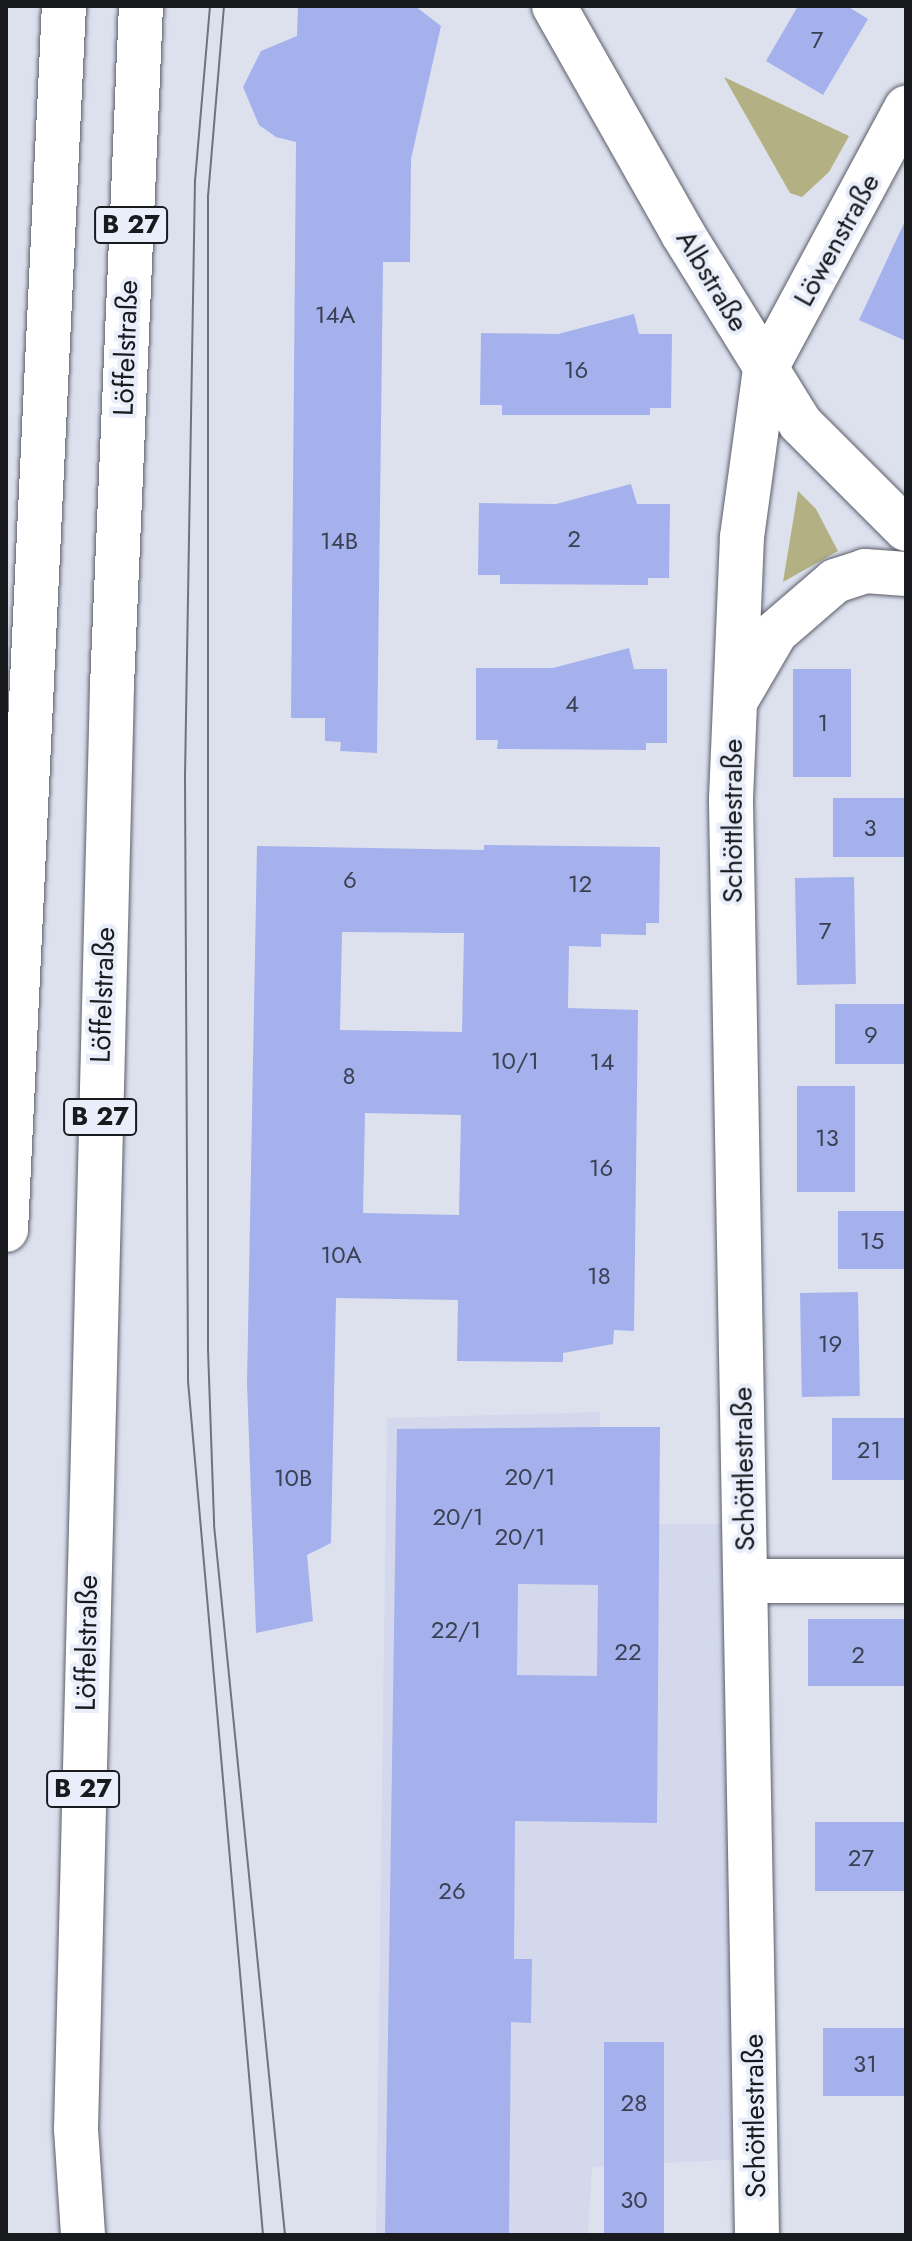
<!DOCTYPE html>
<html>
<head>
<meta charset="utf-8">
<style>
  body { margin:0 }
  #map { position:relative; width:912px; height:2241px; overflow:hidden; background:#dde1ee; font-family:Jost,sans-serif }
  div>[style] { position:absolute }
  .built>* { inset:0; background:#d3d8ed }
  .green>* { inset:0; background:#b3b183 }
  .building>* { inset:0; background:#a4b1ec; transform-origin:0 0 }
  .roads { filter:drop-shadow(0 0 2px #5b5d69) drop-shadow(0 0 2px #5b5d69) }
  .minor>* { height:44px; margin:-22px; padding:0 22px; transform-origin:22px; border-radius:22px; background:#fff }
  .major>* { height:44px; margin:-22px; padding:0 22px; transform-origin:22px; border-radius:22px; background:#fff }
  .highway>* { height:44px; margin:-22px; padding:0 22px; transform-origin:22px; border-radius:22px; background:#fff }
  .tram>* { height:2px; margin:-1px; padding:0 1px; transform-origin:1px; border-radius:1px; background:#70737b }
  span { translate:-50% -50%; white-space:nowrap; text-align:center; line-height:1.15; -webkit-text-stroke:8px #eaeefb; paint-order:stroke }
  .number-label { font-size:24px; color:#3b4052 }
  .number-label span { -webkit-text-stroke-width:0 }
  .shield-label span { padding:2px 6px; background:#eaeefb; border:2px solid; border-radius:6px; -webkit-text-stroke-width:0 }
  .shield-label { font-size:26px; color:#181a1e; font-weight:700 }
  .street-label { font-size:28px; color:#181a1e }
  .frame { position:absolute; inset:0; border:8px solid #181a1e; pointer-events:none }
</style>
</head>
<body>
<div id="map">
  <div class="built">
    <i style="clip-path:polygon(600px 1412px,599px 1525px,753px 1523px,762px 2158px,592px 2167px,588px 2235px,376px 2235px,387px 1418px)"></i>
  </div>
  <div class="green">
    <i style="clip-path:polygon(724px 77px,849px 136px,829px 172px,802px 197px,790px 193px)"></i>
    <i style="clip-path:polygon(798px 491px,816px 509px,838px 551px,783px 582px)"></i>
  </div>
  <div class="building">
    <i style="clip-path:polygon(298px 6px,415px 6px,441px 26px,411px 159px,410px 262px,383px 262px,377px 753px,340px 751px,341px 742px,325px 741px,325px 718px,291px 718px,296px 142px,276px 137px,259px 125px,243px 87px,261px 51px,297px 36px)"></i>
    <i style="clip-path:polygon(798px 6px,847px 6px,868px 19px,823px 95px,766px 61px)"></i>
    <i style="clip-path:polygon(906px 219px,906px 341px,859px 320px)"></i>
    <i style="clip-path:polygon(634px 314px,639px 334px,672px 334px,671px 408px,650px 408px,650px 415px,502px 415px,502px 405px,480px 405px,481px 333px,558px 334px)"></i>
    <i style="clip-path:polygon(631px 484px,637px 504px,670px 504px,669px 578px,648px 578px,648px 585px,500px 584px,500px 575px,478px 575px,479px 503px,556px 504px)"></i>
    <i style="clip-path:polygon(629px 648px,634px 669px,667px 669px,667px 743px,646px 743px,646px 750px,497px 749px,498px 740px,476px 740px,476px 668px,553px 668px)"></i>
    <i style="left:793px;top:669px;width:58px;height:108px"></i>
    <i style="left:906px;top:798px;width:59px;height:73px;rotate:90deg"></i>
    <i style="clip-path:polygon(evenodd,484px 845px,660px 847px,659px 923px,646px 923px,646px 935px,601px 934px,601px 947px,569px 946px,568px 1008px,638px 1010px,634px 1331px,614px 1330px,613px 1344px,563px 1353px,563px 1362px,457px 1361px,458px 1300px,336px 1298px,331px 1543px,307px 1555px,313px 1621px,256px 1633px,247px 1384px,257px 846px,484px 850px,484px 845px,342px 932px,464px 933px,462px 1032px,340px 1030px,342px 932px,484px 845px,365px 1113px,461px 1115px,459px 1215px,363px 1213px,365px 1113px)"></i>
    <i style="left:854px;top:877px;width:107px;height:59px;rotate:89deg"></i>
    <i style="left:906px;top:1004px;width:60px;height:71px;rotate:90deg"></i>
    <i style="left:797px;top:1086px;width:58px;height:106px"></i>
    <i style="left:906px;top:1211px;width:58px;height:68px;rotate:90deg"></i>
    <i style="left:858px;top:1292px;width:104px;height:58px;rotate:89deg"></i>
    <i style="left:906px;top:1418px;width:62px;height:74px;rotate:90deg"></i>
    <i style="clip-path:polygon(evenodd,599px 1427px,660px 1427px,657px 1823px,515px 1821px,514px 1959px,532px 1959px,531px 2023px,511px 2022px,509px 2235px,385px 2235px,397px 1429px,599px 1427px,518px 1584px,598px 1585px,597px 1676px,517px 1675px,518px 1584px)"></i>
    <i style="left:906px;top:1619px;width:67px;height:98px;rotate:90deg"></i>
    <i style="left:906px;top:1822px;width:69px;height:91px;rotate:90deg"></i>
    <i style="left:906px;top:2028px;width:68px;height:83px;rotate:90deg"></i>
    <i style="left:604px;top:2042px;width:60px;height:193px"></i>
  </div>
  <div class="roads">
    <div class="minor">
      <i style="left:554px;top:6px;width:262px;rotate:60.5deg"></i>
      <i style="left:683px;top:234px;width:222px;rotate:58.2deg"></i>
      <i style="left:800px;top:423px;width:150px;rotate:45deg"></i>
      <i style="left:738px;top:697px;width:75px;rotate:-59.7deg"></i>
      <i style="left:776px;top:632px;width:78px;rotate:-40.8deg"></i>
      <i style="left:835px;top:581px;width:32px;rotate:-18deg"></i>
      <i style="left:865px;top:571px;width:41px;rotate:4.2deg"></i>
      <i style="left:747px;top:1581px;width:159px"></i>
      <i style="left:757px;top:2235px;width:1436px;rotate:-91.04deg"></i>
      <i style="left:731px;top:799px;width:262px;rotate:-87.6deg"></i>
      <i style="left:742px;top:537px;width:169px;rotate:-82.2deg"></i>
      <i style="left:765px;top:370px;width:298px;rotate:-61.7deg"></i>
    </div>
    <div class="major">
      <i style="left:6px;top:1230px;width:1225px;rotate:-87.29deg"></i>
      <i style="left:76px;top:2129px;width:1443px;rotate:-88.57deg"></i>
      <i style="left:112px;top:686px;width:681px;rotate:-87.56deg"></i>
    </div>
    <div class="highway">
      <i style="left:76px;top:2129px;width:106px;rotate:86.2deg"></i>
    </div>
  </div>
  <div class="tram">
    <i style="left:210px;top:6px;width:175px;rotate:94.9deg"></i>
    <i style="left:195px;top:180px;width:599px;rotate:90.96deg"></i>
    <i style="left:185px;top:779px;width:602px;rotate:89.71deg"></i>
    <i style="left:188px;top:1381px;width:857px;rotate:84.98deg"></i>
    <i style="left:224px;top:6px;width:190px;rotate:94.8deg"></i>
    <i style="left:208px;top:195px;width:1154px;rotate:90deg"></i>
    <i style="left:208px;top:1349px;width:176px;rotate:88deg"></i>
    <i style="left:214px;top:1525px;width:714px;rotate:84.29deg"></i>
  </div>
  <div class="number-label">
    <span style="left:817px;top:40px">7</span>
    <span style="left:335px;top:315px">14A</span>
    <span style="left:576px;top:370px">16</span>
    <span style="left:574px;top:539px">2</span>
    <span style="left:339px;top:541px">14B</span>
    <span style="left:572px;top:704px">4</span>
    <span style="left:823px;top:723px">1</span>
    <span style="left:870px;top:828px">3</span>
    <span style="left:350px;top:880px">6</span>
    <span style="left:580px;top:884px">12</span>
    <span style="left:825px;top:931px">7</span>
    <span style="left:871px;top:1035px">9</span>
    <span style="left:515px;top:1061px">10/1</span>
    <span style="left:602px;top:1062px">14</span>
    <span style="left:349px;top:1076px">8</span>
    <span style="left:827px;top:1138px">13</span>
    <span style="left:601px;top:1168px">16</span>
    <span style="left:872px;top:1241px">15</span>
    <span style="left:341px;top:1255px">10A</span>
    <span style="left:599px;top:1276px">18</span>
    <span style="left:830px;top:1344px">19</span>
    <span style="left:869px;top:1450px">21</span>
    <span style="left:530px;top:1477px">20/1</span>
    <span style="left:293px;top:1478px">10B</span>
    <span style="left:458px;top:1517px">20/1</span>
    <span style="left:520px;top:1537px">20/1</span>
    <span style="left:456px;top:1630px">22/1</span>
    <span style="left:628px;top:1652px">22</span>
    <span style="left:858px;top:1655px">2</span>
    <span style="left:861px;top:1858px">27</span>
    <span style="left:452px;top:1891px">26</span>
    <span style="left:865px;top:2064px">31</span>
    <span style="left:634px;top:2103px">28</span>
    <span style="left:634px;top:2200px">30</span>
  </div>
  <div class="shield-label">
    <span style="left:131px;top:225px">B 27</span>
    <span style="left:100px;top:1117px">B 27</span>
    <span style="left:83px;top:1789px">B 27</span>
  </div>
  <div class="street-label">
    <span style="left:837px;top:240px;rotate:-61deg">Löwenstraße</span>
    <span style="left:712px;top:281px;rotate:59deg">Albstraße</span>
    <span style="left:126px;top:348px;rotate:-88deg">Löffelstraße</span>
    <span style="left:733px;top:821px;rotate:-90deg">Schöttlestraße</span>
    <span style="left:103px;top:995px;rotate:-88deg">Löffelstraße</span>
    <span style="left:744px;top:1469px;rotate:-91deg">Schöttlestraße</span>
    <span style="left:87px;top:1643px;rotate:-89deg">Löffelstraße</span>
    <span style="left:755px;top:2116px;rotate:-91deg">Schöttlestraße</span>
  </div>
  <div class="frame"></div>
</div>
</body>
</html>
